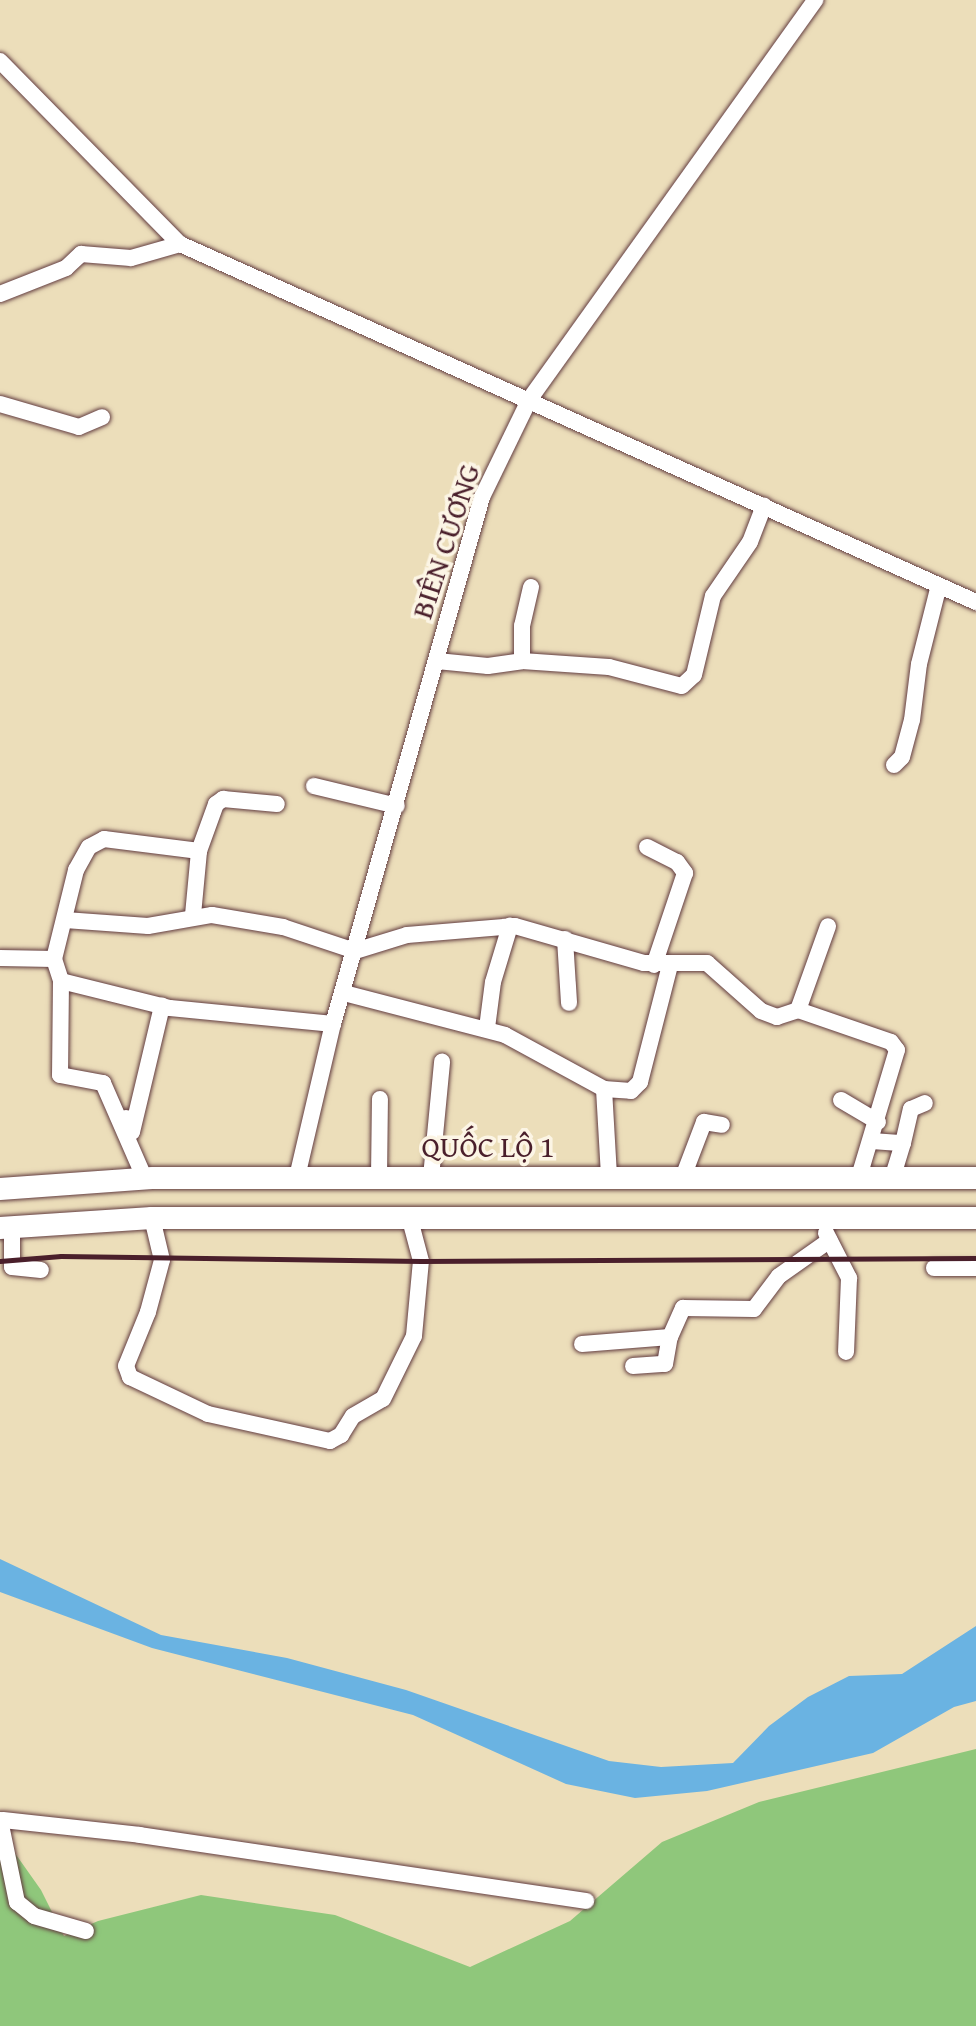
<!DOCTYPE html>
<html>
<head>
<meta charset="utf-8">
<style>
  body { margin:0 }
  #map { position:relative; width:976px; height:2026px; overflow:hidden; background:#ecdeba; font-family:"Gentium Book Plus",serif }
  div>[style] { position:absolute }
  .green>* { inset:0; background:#8fc77b }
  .water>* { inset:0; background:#6ab3e2 }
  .roads { filter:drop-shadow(0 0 2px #623c40) drop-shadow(0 0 2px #623c40) }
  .minor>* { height:16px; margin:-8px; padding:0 8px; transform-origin:8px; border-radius:8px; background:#fff }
  .highway>* { height:22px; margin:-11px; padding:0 11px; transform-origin:11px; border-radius:11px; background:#fff }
  .rail>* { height:5px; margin:-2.5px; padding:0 2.5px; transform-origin:2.5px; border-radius:2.5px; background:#4a1f2b }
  span { translate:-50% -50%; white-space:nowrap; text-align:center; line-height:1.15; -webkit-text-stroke:7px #fcf5e5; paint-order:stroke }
  .street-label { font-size:30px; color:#4a1f2b }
</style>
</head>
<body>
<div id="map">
  <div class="green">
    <i style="clip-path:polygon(976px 1749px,976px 2026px,0 2026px,0 1832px,41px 1890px,64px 1936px,98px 1921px,201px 1895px,335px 1915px,470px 1967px,570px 1921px,662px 1842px,759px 1802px)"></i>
  </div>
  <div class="water">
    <i style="clip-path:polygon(0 1559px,161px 1635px,287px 1658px,406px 1690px,609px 1761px,661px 1767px,733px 1763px,769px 1726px,808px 1697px,849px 1676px,902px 1674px,976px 1626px,976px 1701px,954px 1707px,873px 1753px,707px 1791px,635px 1798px,566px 1784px,413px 1715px,152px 1648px,0 1592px)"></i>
  </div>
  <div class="roads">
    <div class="minor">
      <i style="left:0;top:61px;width:257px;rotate:45.5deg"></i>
      <i style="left:180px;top:244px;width:873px;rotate:24.22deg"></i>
      <i style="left:0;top:294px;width:71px;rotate:-21.5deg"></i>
      <i style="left:66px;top:268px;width:21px;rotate:-43deg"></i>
      <i style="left:81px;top:254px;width:50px;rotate:4.6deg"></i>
      <i style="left:131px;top:258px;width:51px;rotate:-15.9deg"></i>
      <i style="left:0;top:404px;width:82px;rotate:16.2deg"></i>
      <i style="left:79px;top:427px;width:25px;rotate:-23deg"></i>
      <i style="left:531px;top:587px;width:40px;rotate:103deg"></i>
      <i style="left:522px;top:626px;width:35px;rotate:90deg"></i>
      <i style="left:522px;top:661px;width:87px;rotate:3.9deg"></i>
      <i style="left:609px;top:667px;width:75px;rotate:14.6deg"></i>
      <i style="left:682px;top:686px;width:16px;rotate:-43deg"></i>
      <i style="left:694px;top:675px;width:81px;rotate:-76.5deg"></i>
      <i style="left:713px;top:596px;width:65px;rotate:-55.6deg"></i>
      <i style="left:750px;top:542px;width:39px;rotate:-69deg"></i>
      <i style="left:437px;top:661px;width:51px;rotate:5.6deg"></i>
      <i style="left:488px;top:666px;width:34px;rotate:-8deg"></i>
      <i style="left:894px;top:765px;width:11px;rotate:-45deg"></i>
      <i style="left:902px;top:757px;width:38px;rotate:-75deg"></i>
      <i style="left:912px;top:720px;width:56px;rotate:-82.9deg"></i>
      <i style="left:919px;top:664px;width:81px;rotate:-75.8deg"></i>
      <i style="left:314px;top:786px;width:85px;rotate:13.5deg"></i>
      <i style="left:647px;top:847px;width:34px;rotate:27deg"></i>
      <i style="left:677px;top:862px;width:14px;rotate:54deg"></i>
      <i style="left:685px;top:873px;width:97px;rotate:108.6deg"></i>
      <i style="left:193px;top:915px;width:64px;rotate:-84.6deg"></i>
      <i style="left:199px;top:851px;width:50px;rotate:-70.1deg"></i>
      <i style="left:216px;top:804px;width:9px;rotate:-36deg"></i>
      <i style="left:223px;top:799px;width:54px;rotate:5.3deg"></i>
      <i style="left:65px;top:920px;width:83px;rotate:4.1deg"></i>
      <i style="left:148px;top:926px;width:65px;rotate:-9.8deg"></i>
      <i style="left:212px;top:915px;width:72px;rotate:9.6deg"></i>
      <i style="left:283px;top:927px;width:76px;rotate:18.4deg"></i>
      <i style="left:355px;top:951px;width:54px;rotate:-17.1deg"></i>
      <i style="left:407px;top:935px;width:108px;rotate:-4.8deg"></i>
      <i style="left:515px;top:926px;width:134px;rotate:16deg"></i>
      <i style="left:644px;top:963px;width:63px"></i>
      <i style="left:707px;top:963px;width:72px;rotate:41.6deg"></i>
      <i style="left:761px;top:1011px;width:17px;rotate:21deg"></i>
      <i style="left:777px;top:1017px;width:22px;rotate:-18deg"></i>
      <i style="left:798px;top:1010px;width:89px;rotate:-70.3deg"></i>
      <i style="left:565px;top:939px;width:64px;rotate:86.4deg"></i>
      <i style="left:0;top:958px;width:54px;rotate:1.1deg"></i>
      <i style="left:54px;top:959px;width:23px;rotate:72deg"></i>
      <i style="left:61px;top:981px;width:112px;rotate:13.9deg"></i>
      <i style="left:170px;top:1008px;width:164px;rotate:5.6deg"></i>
      <i style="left:54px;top:959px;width:92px;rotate:-76.1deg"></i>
      <i style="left:76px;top:870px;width:26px;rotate:-61deg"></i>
      <i style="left:89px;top:847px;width:17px;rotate:-28deg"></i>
      <i style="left:104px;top:839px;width:96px;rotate:7.2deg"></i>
      <i style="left:61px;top:981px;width:94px;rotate:90.6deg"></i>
      <i style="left:60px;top:1075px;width:44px;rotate:10.5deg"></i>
      <i style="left:103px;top:1083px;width:105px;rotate:66.4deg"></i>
      <i style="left:344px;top:993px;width:166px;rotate:14.6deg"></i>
      <i style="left:505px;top:1035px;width:113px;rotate:28.6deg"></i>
      <i style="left:604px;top:1089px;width:87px;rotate:86.7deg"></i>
      <i style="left:798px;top:1010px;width:98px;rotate:19deg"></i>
      <i style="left:891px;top:1042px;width:10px;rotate:53deg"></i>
      <i style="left:897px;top:1050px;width:133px;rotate:106.7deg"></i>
      <i style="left:487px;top:1028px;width:46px;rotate:-82.6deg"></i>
      <i style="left:493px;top:982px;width:59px;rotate:-73.1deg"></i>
      <i style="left:604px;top:1089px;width:27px;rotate:4deg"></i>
      <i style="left:631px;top:1091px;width:13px;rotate:-45deg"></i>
      <i style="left:640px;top:1082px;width:121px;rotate:-75.6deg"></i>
      <i style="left:841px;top:1100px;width:43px;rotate:30.7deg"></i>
      <i style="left:126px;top:1118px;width:15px;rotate:67deg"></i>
      <i style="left:132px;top:1132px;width:130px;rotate:-76.6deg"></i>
      <i style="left:872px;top:1141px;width:31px;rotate:4deg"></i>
      <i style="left:903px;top:1143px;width:37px;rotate:107deg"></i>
      <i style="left:903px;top:1143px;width:35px;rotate:-77deg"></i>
      <i style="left:911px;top:1109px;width:15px;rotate:-23deg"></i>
      <i style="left:297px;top:1177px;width:157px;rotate:-76.8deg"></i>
      <i style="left:333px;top:1024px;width:548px;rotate:-74.21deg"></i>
      <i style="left:482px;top:497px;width:108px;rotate:-64.1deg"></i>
      <i style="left:529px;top:400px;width:492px;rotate:-54.4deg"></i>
      <i style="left:379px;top:1177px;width:78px;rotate:-89.3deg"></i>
      <i style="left:431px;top:1177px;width:116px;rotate:-84.5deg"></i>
      <i style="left:683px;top:1177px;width:59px;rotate:-69.1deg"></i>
      <i style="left:704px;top:1122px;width:18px;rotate:9deg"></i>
      <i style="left:152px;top:1218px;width:43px;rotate:76.6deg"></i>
      <i style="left:162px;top:1260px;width:54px;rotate:105.1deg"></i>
      <i style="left:148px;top:1312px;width:58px;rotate:112.2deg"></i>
      <i style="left:126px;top:1366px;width:12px;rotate:70deg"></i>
      <i style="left:130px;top:1377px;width:86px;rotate:25.4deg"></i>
      <i style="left:208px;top:1414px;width:125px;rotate:12.5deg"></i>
      <i style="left:330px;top:1441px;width:13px;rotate:-29deg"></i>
      <i style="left:341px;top:1435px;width:22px;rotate:-58deg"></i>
      <i style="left:353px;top:1416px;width:34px;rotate:-30deg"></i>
      <i style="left:383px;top:1399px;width:70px;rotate:-63.8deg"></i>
      <i style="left:414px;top:1336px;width:75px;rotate:-84.7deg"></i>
      <i style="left:421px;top:1261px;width:47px;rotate:-104.9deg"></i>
      <i style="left:12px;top:1227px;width:40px;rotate:90deg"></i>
      <i style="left:12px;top:1267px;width:29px;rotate:6deg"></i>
      <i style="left:826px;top:1233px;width:51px;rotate:62.9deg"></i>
      <i style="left:849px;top:1278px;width:74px;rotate:92.3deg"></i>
      <i style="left:934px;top:1268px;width:42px"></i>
      <i style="left:582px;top:1344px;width:88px;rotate:-4.5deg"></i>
      <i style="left:670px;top:1337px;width:32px;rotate:-66deg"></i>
      <i style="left:683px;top:1308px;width:71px;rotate:0.8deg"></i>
      <i style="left:754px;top:1309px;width:41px;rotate:-52.9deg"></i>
      <i style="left:779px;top:1276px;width:62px;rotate:-35.2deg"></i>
      <i style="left:633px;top:1366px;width:32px;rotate:-4deg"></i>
      <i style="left:665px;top:1364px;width:27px;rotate:-80deg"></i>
      <i style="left:0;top:1820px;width:84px;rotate:78.3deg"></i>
      <i style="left:17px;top:1902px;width:22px;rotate:39deg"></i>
      <i style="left:34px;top:1916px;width:54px;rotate:16.1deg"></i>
      <i style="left:3px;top:1820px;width:138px;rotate:6.2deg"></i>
      <i style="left:140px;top:1835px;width:451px;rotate:8.4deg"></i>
    </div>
    <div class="highway">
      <i style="left:0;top:1189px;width:152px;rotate:-4.1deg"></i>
      <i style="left:152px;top:1178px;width:824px"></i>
      <i style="left:0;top:1228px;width:152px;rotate:-3.8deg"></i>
      <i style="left:152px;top:1218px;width:824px"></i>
    </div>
  </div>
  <div class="rail">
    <i style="left:0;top:1261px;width:61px;rotate:-4.7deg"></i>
    <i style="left:61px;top:1256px;width:360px;rotate:0.8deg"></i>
    <i style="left:421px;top:1261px;width:555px;rotate:-0.31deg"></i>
  </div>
  <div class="street-label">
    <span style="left:445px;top:541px;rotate:-72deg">BIÊN CƯƠNG</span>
    <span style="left:488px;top:1146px">QUỐC LỘ 1</span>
  </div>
</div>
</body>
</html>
